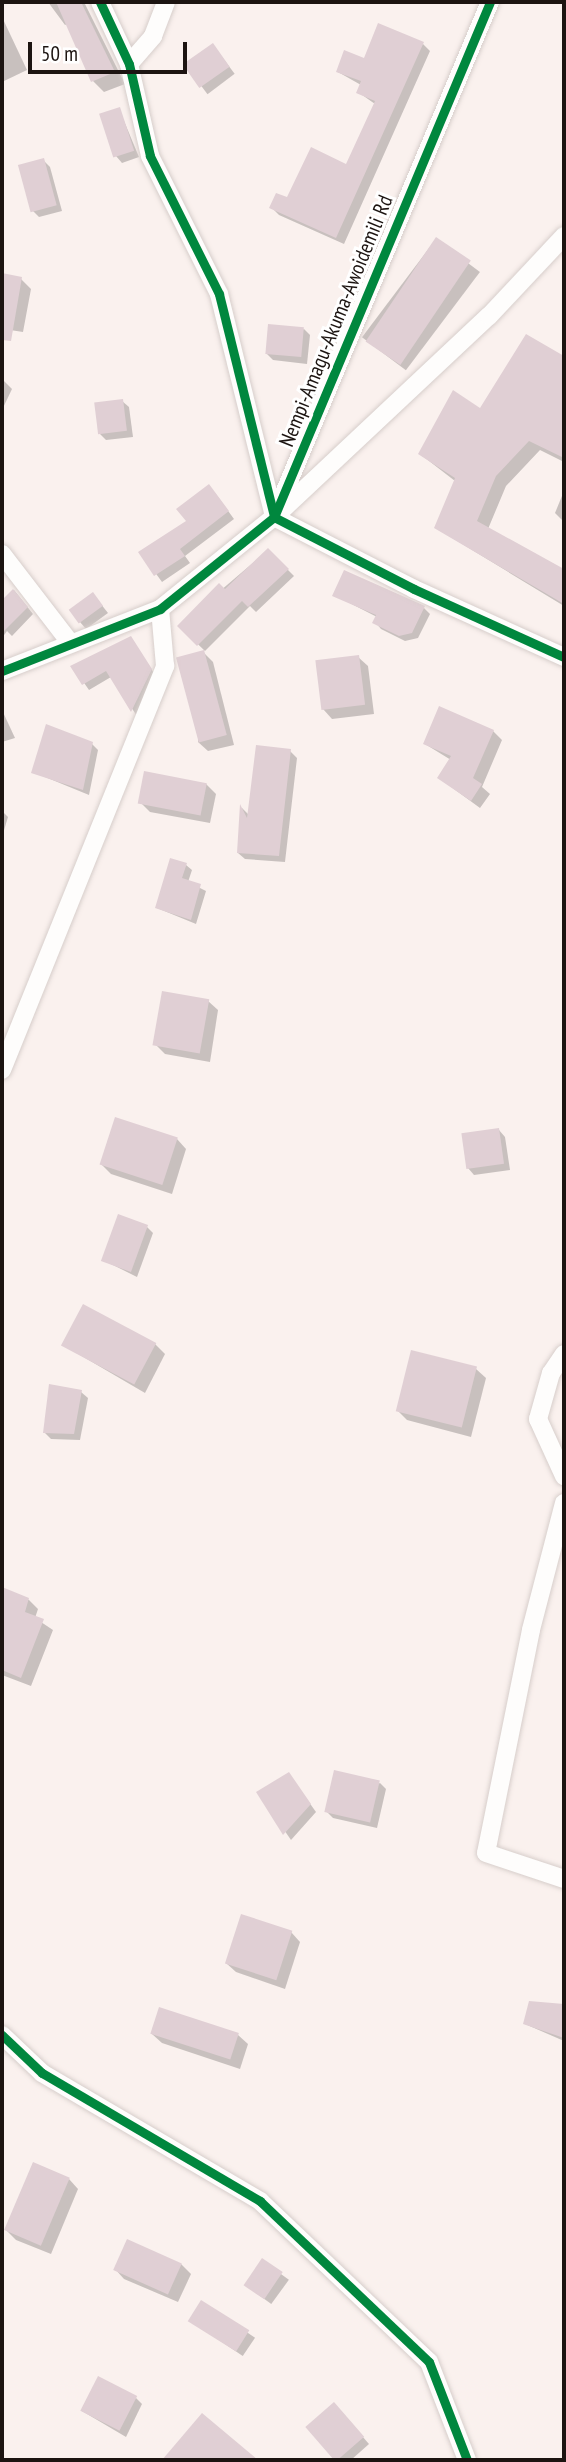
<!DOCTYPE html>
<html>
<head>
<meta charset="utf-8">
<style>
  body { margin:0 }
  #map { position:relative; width:566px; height:2462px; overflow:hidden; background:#faf1ee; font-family:"PT Sans Narrow",sans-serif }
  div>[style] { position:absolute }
  .shadow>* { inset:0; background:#0003; transform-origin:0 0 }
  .building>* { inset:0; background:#e0cfd4; transform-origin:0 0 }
  .roads { filter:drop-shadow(0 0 2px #d7cecb) drop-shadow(0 0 2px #d7cecb) }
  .minor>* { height:18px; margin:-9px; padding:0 9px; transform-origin:9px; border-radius:9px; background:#fefdfc }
  .cycleway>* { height:9px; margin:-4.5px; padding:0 4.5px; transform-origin:4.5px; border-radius:4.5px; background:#00873e }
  span { translate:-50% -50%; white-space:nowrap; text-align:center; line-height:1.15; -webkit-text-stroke:6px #fff; paint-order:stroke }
  .street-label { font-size:21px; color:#1c1411 }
  .frame { position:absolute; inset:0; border:4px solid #1c1411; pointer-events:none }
  .scale { position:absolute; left:28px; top:42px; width:159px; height:32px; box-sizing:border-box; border:4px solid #1c1411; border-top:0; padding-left:9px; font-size:21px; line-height:24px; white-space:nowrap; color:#1c1411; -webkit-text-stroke:5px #fff; paint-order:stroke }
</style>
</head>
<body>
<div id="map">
  <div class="shadow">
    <i style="clip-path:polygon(48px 2px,84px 2px,125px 84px,104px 92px,93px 81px,69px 23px,65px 25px)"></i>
    <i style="clip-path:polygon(2px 17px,27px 70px,2px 82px)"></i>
    <i style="clip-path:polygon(423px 44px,430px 51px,344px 244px,279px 215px,271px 207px,347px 167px,375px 104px,358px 92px,361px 85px,338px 72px)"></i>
    <i style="left:213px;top:45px;width:36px;height:34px;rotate:53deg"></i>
    <i style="clip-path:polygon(119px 109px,139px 157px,122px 163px,116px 156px)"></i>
    <i style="clip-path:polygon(43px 160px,50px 167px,62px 211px,39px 217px,33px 211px)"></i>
    <i style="left:436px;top:239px;width:55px;height:123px;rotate:37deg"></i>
    <i style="clip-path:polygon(2px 275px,21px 279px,31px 289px,23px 332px,10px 330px,7px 340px,2px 339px)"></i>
    <i style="clip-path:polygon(304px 329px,310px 335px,307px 364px,273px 360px,267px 354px)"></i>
    <i style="clip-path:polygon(526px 336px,564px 357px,564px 462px,540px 450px,506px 486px,488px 529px,564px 571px,564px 606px,436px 528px,455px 481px,420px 454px,480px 410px)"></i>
    <i style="clip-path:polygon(2px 379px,12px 389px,2px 410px)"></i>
    <i style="clip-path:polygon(122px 401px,129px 407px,133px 437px,106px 440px,100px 434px)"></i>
    <i style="clip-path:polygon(564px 491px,564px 522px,555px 513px)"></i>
    <i style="clip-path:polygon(215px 493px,234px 519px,185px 556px,190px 563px,162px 582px,141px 553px,188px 521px)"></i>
    <i style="clip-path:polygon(268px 550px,294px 576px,256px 612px,250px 606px,205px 651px,179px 626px)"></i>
    <i style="clip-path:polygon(14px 590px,33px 614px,12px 636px,7px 631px,2px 638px,2px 602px)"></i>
    <i style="clip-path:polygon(93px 594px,108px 613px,86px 629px,80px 622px)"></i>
    <i style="clip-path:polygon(334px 595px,424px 608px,430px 614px,418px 638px,405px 641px,381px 629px,375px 622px,377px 617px)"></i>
    <i style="clip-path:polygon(130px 638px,156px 676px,137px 716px,111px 677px,89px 690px,73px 667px)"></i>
    <i style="clip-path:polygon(203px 652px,213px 662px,234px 745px,208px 751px,198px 742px)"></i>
    <i style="clip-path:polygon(358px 657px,368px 666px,374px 714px,332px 719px,323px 709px)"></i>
    <i style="clip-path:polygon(2px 710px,15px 738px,2px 742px)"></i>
    <i style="clip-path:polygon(493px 731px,502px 740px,482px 787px,490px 794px,480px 808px,439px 778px,451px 760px,425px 744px)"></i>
    <i style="clip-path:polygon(92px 744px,98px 750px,89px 795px,33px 772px)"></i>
    <i style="clip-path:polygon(290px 751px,297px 758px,285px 862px,245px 859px,238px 853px,242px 808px,249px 815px)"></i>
    <i style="clip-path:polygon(206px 784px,216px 794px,210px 823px,150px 812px,140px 802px)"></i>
    <i style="clip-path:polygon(2px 811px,8px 817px,2px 837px)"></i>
    <i style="clip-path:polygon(186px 865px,192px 870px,188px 882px,206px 891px,196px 924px,157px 908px)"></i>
    <i style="clip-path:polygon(208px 1001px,218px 1010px,210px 1062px,165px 1054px,156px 1045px)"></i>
    <i style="clip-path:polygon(499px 1130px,505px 1137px,510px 1170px,474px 1175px,468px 1168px)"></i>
    <i style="clip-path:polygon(177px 1139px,186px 1149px,172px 1194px,111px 1174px,102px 1165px)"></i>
    <i style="clip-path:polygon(147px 1227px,153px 1233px,137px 1277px,103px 1260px)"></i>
    <i style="clip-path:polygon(155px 1344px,165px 1354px,145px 1393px,63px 1345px)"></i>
    <i style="clip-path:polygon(476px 1369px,486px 1378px,471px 1437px,407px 1420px,397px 1410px)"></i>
    <i style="clip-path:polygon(81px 1392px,88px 1398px,80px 1440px,51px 1439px,45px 1433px)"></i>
    <i style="clip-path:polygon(2px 1589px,29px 1600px,38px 1609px,35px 1618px,53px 1630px,31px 1686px,2px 1675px)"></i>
    <i style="clip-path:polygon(289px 1774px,316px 1812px,291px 1840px,258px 1792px)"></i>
    <i style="clip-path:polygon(380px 1783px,386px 1789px,377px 1828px,333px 1818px,326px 1811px)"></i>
    <i style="clip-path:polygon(291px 1932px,300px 1942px,285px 1989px,236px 1972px,226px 1963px)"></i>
    <i style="clip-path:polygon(531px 2003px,564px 2006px,564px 2041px,525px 2024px)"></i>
    <i style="clip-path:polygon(152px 2034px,238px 2035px,248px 2044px,240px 2069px,162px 2043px)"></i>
    <i style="clip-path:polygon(69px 2179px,78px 2189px,51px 2254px,16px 2240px,6px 2230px)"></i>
    <i style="left:263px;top:2261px;width:32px;height:30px;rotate:36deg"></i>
    <i style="clip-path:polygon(181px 2264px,191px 2274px,178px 2302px,124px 2279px,115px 2269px)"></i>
    <i style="left:202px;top:2302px;width:64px;height:22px;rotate:34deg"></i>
    <i style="clip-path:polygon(136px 2398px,142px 2404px,126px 2437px,82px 2411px)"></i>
    <i style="clip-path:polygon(340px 2411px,369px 2444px,351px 2460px,336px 2460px,308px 2427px)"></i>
  </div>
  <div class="building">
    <i style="clip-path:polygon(56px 2px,81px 2px,115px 72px,91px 82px)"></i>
    <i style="clip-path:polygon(378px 23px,424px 42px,336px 238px,269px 208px,276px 193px,287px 197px,311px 147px,346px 164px,375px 101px,356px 93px,361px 81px,336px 72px,344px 50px,364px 58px)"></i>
    <i style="left:213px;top:43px;width:29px;height:37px;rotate:55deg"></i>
    <i style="left:120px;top:107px;width:46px;height:22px;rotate:72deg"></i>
    <i style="left:44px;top:158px;width:49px;height:27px;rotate:75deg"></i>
    <i style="left:436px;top:237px;width:42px;height:126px;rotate:34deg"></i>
    <i style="clip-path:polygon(2px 273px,22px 277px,11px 341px,2px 340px)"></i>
    <i style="left:268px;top:324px;width:36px;height:30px;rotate:5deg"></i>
    <i style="clip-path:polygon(526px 334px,564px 356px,564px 458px,529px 441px,496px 476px,477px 521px,564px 569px,564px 604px,434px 528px,455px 478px,418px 454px,453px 390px,480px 408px)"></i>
    <i style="left:123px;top:399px;width:32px;height:29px;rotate:83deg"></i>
    <i style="clip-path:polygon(209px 484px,229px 511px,180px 549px,185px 556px,154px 576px,138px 552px,186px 521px,176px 509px)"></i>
    <i style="clip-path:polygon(268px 548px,289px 569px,248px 607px,242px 601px,197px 646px,177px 626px,219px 583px,225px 589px)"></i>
    <i style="clip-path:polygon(344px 570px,425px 606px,412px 633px,399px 636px,372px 623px,376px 615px,332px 596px)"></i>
    <i style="clip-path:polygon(13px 589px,28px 607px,2px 633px,2px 600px)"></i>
    <i style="left:93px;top:592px;width:17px;height:30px;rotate:54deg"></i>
    <i style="clip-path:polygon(131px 636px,152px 669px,131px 712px,106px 671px,82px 685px,70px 666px)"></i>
    <i style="left:204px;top:650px;width:88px;height:29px;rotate:75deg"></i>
    <i style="left:359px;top:655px;width:50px;height:44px;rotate:83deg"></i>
    <i style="clip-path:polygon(439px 706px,494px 730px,473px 778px,482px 784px,471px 801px,437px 778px,451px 756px,423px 744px)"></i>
    <i style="clip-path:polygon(46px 724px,93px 742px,83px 790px,31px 773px)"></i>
    <i style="clip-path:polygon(256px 745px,291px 749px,279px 856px,237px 853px,240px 804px,247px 818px)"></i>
    <i style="left:144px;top:771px;width:64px;height:33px;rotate:11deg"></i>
    <i style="clip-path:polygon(170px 858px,187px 863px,182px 878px,201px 884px,191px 920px,155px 908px)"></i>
    <i style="left:162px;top:991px;width:48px;height:55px;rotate:10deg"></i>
    <i style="left:115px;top:1117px;width:66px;height:50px;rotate:18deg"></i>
    <i style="left:499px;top:1128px;width:36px;height:38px;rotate:82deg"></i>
    <i style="left:118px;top:1214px;width:32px;height:50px;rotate:20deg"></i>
    <i style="left:83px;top:1304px;width:83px;height:47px;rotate:28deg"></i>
    <i style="left:411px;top:1350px;width:68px;height:63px;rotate:14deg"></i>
    <i style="clip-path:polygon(49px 1384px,82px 1390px,74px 1434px,43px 1433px)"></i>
    <i style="clip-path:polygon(2px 1587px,29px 1598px,25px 1612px,44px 1619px,21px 1678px,2px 1670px)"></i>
    <i style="left:334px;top:1770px;width:47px;height:43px;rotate:13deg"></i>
    <i style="clip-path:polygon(289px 1772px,311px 1804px,283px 1835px,256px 1792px)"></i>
    <i style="left:241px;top:1914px;width:54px;height:52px;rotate:18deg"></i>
    <i style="clip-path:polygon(529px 2001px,564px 2004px,564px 2038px,523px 2024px)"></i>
    <i style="left:159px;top:2007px;width:84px;height:28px;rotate:18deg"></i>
    <i style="left:33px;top:2162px;width:40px;height:74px;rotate:23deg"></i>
    <i style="left:127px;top:2239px;width:60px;height:34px;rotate:24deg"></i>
    <i style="left:262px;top:2258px;width:25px;height:33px;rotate:34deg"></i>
    <i style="left:201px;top:2300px;width:57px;height:25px;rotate:32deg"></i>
    <i style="left:98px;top:2376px;width:44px;height:39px;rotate:27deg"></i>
    <i style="left:334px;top:2402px;width:46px;height:38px;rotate:49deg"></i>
    <i style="clip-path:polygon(202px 2413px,258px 2460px,162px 2460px)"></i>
  </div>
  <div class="roads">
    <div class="minor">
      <i style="left:100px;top:2px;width:68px;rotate:64.9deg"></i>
      <i style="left:129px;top:64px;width:94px;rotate:77.1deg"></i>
      <i style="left:150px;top:156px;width:154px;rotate:63.4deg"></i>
      <i style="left:219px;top:294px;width:230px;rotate:76.1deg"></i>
      <i style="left:274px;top:517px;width:157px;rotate:27.2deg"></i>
      <i style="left:414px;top:589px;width:165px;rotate:24.4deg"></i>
      <i style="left:129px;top:64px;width:37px;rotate:-49deg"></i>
      <i style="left:153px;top:36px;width:36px;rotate:-69deg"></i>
      <i style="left:281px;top:511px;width:285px;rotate:-43.2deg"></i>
      <i style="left:489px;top:316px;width:110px;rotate:-46.8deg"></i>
      <i style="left:2px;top:554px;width:110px;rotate:52.4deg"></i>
      <i style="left:2px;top:671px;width:170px;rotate:-21.4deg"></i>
      <i style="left:160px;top:609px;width:146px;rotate:-38.9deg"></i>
      <i style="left:274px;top:517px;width:558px;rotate:-67.25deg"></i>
      <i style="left:2px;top:1070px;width:436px;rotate:-68deg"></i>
      <i style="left:165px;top:666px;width:57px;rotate:-95deg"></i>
      <i style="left:564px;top:1354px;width:23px;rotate:124deg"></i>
      <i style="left:551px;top:1373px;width:48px;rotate:105.8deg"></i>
      <i style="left:538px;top:1419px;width:63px;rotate:65.5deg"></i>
      <i style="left:564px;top:1503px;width:131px;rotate:104.6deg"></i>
      <i style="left:531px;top:1630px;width:227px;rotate:101.4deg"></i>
      <i style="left:486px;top:1853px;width:82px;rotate:18.4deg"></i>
      <i style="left:2px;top:2035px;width:55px;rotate:43.5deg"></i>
      <i style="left:42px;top:2073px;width:253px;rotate:30.4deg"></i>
      <i style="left:260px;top:2201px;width:233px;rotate:43.6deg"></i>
      <i style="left:429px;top:2362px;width:105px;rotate:68.8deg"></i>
    </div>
  </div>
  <div class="cycleway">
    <i style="left:100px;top:2px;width:68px;rotate:64.9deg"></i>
    <i style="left:129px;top:64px;width:94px;rotate:77.1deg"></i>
    <i style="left:150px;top:156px;width:154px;rotate:63.4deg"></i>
    <i style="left:219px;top:294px;width:230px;rotate:76.1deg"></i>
    <i style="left:274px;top:517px;width:157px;rotate:27.2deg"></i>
    <i style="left:414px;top:589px;width:165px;rotate:24.4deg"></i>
    <i style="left:2px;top:671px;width:170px;rotate:-21.4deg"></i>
    <i style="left:160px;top:609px;width:146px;rotate:-38.9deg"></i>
    <i style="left:274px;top:517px;width:558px;rotate:-67.25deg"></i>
    <i style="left:2px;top:2035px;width:55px;rotate:43.5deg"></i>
    <i style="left:42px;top:2073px;width:253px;rotate:30.4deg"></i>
    <i style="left:260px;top:2201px;width:233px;rotate:43.6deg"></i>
    <i style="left:429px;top:2362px;width:105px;rotate:68.8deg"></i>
  </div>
  <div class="street-label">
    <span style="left:336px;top:321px;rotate:-68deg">Nempi-Amagu-Akuma-Awoidemili Rd</span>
  </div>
  <div class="frame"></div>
  <div class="scale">50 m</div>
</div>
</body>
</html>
